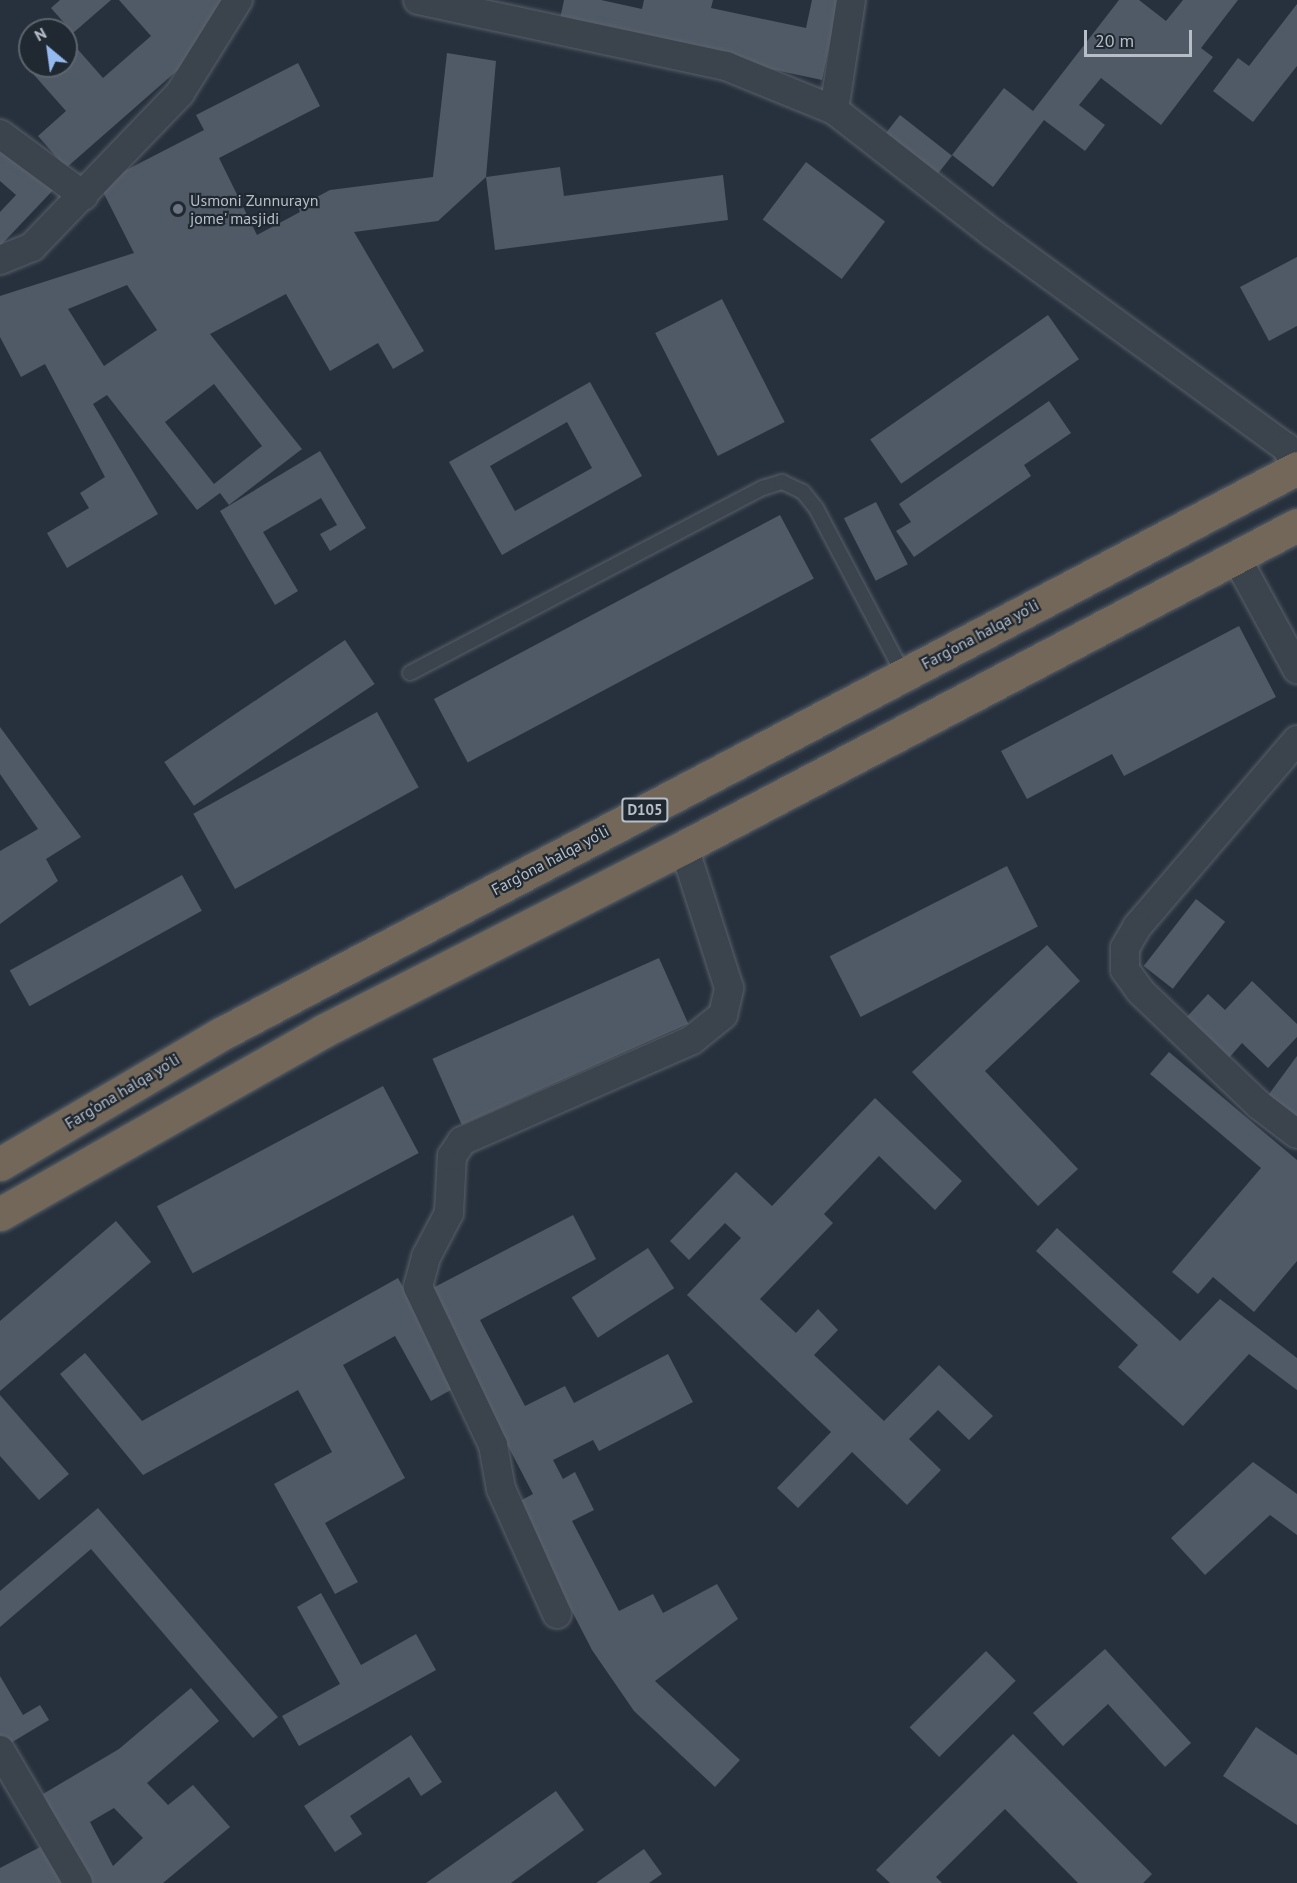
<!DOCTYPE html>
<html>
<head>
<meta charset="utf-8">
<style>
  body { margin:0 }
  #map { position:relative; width:1297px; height:1883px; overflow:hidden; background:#27313d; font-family:"PT Sans",sans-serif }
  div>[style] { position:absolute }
  .building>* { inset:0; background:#505a67; transform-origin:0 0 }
  .roads { filter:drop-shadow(0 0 2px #59616b) drop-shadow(0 0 2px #59616b) }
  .lane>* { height:14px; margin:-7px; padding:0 7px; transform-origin:7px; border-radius:7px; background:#3b434d }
  .street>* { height:28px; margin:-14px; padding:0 14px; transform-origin:14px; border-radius:14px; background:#3b434d }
  .highway>* { height:33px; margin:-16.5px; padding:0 16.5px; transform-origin:16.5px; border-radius:16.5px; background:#726758 }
  .dots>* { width:16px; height:16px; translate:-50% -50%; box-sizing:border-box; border:3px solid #202832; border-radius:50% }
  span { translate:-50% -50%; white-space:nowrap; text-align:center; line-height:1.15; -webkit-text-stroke:4.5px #202832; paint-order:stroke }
  .shield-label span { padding:2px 4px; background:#202832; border:2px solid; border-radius:4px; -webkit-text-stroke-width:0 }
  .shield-label { font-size:15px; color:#b7bec8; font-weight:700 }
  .poi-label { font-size:16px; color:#b7bec8 }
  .left { translate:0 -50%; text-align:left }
  .street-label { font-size:16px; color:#b7bec8 }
  .north { position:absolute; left:18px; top:18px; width:60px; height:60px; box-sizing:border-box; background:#202832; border:2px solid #5c646e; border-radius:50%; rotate:331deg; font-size:16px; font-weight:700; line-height:24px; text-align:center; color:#b7bec8 }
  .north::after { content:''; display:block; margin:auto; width:21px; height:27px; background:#95baef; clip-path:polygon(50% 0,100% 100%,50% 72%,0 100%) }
  .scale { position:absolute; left:1084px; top:30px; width:108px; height:27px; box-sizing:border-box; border:3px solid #b7bec8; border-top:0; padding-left:8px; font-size:18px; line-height:21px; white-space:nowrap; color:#b7bec8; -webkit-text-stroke:4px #202832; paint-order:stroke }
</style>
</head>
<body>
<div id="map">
  <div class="building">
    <i style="clip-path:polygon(60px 0,111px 0,73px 33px,51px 8px)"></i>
    <i style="clip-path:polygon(119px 0,229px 0,204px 47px,66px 168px,38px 136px,66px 111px,27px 67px,30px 64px,66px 66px,66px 36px,103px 78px,151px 36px)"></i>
    <i style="clip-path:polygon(564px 0,601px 0,642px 9px,644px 0,713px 0,711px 8px,806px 28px,812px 0,839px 0,822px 80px,559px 24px)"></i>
    <i style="clip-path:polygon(1119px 0,1139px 0,1166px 21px,1183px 0,1238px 0,1201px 48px,1213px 57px,1161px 125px,1101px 78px,1079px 105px,1105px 125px,1085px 151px,1044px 120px,993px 187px,952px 155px,1004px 88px,1033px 111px)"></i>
    <i style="clip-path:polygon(1297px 4px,1297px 66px,1253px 122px,1213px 91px,1238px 58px,1249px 66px)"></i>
    <i style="clip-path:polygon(evenodd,447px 53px,496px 61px,486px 177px,438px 221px,354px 232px,424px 351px,393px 369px,378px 343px,330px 371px,286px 294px,210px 334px,302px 449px,229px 505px,220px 493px,197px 510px,107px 395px,93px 404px,158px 514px,67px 568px,47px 533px,89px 508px,80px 493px,105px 477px,45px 364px,21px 377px,0 337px,0 296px,134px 253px,99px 184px,204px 130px,196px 115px,298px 63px,320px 106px,219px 158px,257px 235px,300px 212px,298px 207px,330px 190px,433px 177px,447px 53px,127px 285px,157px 330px,104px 366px,68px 309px,127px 285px,447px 53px,214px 384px,262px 446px,214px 484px,165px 422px,214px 384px)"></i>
    <i style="left:900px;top:115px;width:66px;height:32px;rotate:38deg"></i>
    <i style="clip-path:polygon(0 142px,56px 187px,0 246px,0 212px,16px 195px,0 181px)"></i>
    <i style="left:806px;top:162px;width:99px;height:72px;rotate:37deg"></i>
    <i style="clip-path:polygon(560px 167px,564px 196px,723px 175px,728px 220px,495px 250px,486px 177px)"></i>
    <i style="clip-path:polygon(1297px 257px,1297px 326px,1269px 341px,1240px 287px)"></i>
    <i style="left:722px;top:299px;width:138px;height:75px;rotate:63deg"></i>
    <i style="left:1048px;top:315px;width:54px;height:217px;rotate:55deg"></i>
    <i style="clip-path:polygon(evenodd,590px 382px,642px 476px,502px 555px,449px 462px,590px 382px,567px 422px,592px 468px,515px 511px,490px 466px,567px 422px)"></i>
    <i style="clip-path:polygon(1049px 401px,1071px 433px,1024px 465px,1031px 476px,914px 557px,896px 531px,911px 522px,899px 504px)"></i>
    <i style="clip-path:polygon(320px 451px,366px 528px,330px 551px,320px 534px,337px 525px,321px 498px,263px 532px,298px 591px,275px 605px,220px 511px)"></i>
    <i style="left:876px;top:502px;width:70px;height:36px;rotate:63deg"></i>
    <i style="left:780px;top:515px;width:72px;height:392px;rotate:62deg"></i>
    <i style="clip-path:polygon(1239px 626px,1276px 697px,1124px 776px,1112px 754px,1027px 799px,1001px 751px)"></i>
    <i style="left:345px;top:640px;width:53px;height:218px;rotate:56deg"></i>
    <i style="left:377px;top:712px;width:86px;height:210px;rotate:61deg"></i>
    <i style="clip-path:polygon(0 727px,81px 837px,46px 859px,58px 881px,0 924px,0 851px,38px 829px,0 774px)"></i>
    <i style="left:1007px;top:866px;width:68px;height:199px;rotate:63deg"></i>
    <i style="left:182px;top:875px;width:41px;height:197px;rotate:61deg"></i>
    <i style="left:1196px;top:899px;width:37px;height:85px;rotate:38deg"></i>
    <i style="clip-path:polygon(1047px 945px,1080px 981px,985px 1071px,1078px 1169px,1038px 1206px,912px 1072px)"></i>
    <i style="left:659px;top:958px;width:72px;height:248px;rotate:66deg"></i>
    <i style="clip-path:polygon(1252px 981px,1297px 1024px,1297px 1037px,1268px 1068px,1242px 1043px,1228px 1059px,1185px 1019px,1208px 994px,1225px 1010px)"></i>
    <i style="clip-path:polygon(1169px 1052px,1297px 1160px,1297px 1261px,1254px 1312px,1213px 1277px,1198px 1294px,1172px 1272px,1261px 1168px,1150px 1074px)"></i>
    <i style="clip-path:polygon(1297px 1056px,1297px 1126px,1264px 1101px)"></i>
    <i style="left:383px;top:1086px;width:76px;height:256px;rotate:62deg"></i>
    <i style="clip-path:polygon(875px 1098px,962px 1181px,935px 1210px,879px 1156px,824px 1214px,833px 1223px,760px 1299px,796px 1333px,818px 1309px,838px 1330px,814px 1355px,884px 1421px,939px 1365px,993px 1416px,969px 1440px,938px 1410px,909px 1439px,941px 1470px,907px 1505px,852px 1452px,798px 1508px,777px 1488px,831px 1432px,687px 1295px,741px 1238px,725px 1223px,689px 1260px,670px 1241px,736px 1172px,772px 1206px)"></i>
    <i style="clip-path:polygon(573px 1215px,596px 1259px,480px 1320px,525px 1406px,565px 1386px,574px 1403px,668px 1354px,693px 1402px,599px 1451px,593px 1440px,553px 1460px,563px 1479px,575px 1472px,594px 1510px,572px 1521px,619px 1611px,653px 1594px,663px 1613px,717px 1584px,738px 1619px,655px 1681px,740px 1760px,715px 1787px,634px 1711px,592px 1650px,516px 1503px,533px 1494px,427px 1291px)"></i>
    <i style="clip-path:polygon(116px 1221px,151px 1262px,0 1391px,0 1321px)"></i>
    <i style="clip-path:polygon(1057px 1228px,1180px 1341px,1220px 1299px,1297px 1358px,1297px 1390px,1249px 1354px,1183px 1426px,1118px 1367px,1138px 1345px,1036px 1251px)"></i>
    <i style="left:648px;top:1248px;width:48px;height:91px;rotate:57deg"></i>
    <i style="clip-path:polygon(398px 1278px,458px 1386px,431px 1401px,395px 1336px,343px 1365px,405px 1478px,325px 1523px,358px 1582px,335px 1594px,274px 1484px,332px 1452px,298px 1390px,143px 1475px,60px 1374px,85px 1353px,142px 1421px)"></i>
    <i style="clip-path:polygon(0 1395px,69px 1474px,39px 1500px,0 1456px)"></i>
    <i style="clip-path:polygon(1253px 1462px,1297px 1494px,1297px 1535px,1270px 1515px,1205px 1575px,1171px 1538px)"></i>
    <i style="clip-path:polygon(98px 1508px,278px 1717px,253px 1738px,91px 1549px,0 1627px,0 1591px)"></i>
    <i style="clip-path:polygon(321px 1593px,361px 1665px,416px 1634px,436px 1670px,299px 1746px,282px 1716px,340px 1684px,297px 1607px)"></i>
    <i style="clip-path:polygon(1105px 1649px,1191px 1743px,1165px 1767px,1108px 1704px,1063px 1746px,1033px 1713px)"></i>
    <i style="left:986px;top:1651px;width:42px;height:108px;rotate:45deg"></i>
    <i style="clip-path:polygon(0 1676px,23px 1715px,40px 1705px,49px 1720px,4px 1747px,0 1740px)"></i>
    <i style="clip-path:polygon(evenodd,191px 1688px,219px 1721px,147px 1783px,168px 1805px,193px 1785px,230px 1827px,163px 1883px,87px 1883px,43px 1794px,119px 1749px,191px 1688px,114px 1808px,143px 1838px,113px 1866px,90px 1822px,114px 1808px)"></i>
    <i style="clip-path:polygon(1256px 1727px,1297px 1755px,1297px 1825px,1223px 1776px)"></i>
    <i style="clip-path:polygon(1013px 1734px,1152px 1874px,1143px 1883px,1078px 1883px,1005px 1809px,936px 1877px,942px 1883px,890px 1883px,876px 1870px)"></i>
    <i style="clip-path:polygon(411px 1735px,442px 1782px,421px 1796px,409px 1777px,350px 1816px,362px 1834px,335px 1852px,304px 1806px)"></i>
    <i style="clip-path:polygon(556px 1791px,584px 1830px,511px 1883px,426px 1883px)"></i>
    <i style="clip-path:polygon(42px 1846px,62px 1883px,0 1883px,0 1868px)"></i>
    <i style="clip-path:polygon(644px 1849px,662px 1874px,649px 1883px,596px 1883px)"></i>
  </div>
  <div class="roads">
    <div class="lane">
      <i style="left:410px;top:673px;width:399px;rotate:-27.7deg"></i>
      <i style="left:763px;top:488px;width:20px;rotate:-18deg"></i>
      <i style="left:782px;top:482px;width:23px;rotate:25deg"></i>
      <i style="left:803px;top:492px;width:21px;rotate:51deg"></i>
      <i style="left:816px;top:508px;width:189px;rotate:62.2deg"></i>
    </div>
    <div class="street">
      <i style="left:418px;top:0;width:315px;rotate:12.1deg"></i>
      <i style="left:726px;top:66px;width:117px;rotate:22.2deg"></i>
      <i style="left:834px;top:110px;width:200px;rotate:37.9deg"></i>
      <i style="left:992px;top:233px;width:364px;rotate:36.1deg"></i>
      <i style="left:1286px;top:447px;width:24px;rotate:62deg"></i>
      <i style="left:834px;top:110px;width:111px;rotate:-81.2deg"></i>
      <i style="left:0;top:134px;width:104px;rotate:36.4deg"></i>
      <i style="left:0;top:260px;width:35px;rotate:-22deg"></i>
      <i style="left:32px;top:247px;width:214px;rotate:-46.1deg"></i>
      <i style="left:180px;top:93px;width:110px;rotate:-58.1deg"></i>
      <i style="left:1236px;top:557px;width:128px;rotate:61.4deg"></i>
      <i style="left:1297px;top:740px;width:246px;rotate:130.6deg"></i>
      <i style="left:1137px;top:927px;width:24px;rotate:120deg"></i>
      <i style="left:1125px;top:948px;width:22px;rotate:90deg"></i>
      <i style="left:1125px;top:970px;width:26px;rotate:54deg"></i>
      <i style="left:1140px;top:991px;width:165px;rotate:43.8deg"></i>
      <i style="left:1259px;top:1105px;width:48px;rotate:37.3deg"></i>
      <i style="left:557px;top:1614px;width:137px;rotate:-114.1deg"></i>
      <i style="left:501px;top:1489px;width:45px;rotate:-100.3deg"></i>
      <i style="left:493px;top:1445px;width:175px;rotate:-115.4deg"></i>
      <i style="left:418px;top:1287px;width:31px;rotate:-75deg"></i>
      <i style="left:426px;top:1257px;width:50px;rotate:-62.4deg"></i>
      <i style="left:449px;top:1213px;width:57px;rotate:-87deg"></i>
      <i style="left:452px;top:1156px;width:18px;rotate:-56deg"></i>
      <i style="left:462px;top:1141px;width:251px;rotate:-23.7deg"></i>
      <i style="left:692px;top:1040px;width:40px;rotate:-39deg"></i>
      <i style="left:723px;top:1015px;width:28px;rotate:-77deg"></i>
      <i style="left:729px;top:988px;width:148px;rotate:-107.7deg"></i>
      <i style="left:0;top:1750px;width:154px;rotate:59.6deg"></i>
    </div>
    <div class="highway">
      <i style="left:0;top:1164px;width:254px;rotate:-30.5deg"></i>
      <i style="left:219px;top:1035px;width:1218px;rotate:-27.74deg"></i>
      <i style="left:0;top:1214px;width:371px;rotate:-29.5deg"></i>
      <i style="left:323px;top:1031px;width:405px;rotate:-27deg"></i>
      <i style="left:684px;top:847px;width:692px;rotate:-27.71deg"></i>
    </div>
  </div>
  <div class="dots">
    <i style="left:178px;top:209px;background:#6b7280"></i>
  </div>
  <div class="shield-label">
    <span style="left:645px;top:810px">D105</span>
  </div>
  <div class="poi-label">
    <span class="left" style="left:190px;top:209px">Usmoni Zunnurayn<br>jome' masjidi</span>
  </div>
  <div class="street-label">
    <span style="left:980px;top:634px;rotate:-28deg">Farg‘ona halqa yo‘li</span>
    <span style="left:550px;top:860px;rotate:-28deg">Farg‘ona halqa yo‘li</span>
    <span style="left:122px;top:1091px;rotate:-31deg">Farg‘ona halqa yo‘li</span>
  </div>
  <div class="north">N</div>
  <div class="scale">20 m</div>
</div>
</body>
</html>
